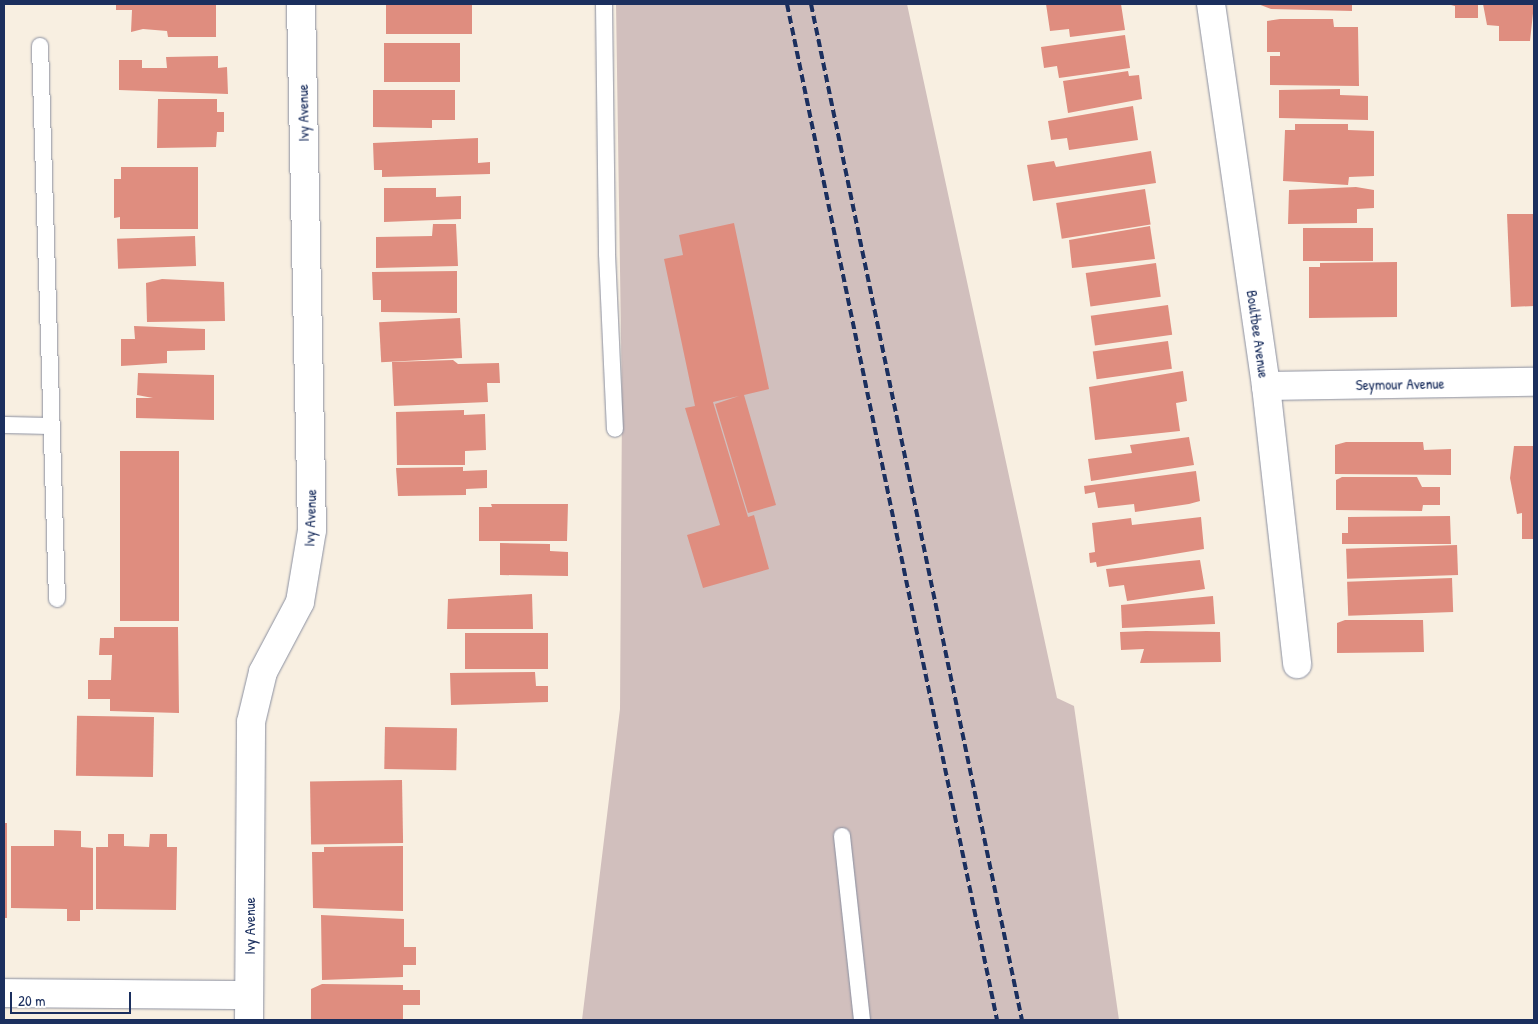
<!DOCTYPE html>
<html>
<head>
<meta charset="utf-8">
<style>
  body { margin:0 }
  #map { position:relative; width:1538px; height:1024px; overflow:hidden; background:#f8efe1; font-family:"Patrick Hand",sans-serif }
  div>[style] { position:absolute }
  .industrial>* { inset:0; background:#d1bfbd }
  .building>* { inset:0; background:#df8d7f; transform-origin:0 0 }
  .roads { filter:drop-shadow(0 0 1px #8a8fa0) drop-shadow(0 0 1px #8a8fa0) }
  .service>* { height:16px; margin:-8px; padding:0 8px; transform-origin:8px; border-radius:8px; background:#fff }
  .minor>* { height:28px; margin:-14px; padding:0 14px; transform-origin:14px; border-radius:14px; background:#fff }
  .rail>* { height:4px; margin-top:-2px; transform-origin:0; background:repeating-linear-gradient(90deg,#1b2f5e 0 8px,transparent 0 12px) }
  span { translate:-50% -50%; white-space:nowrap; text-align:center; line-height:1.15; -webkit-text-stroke:5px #fff; paint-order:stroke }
  .street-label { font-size:15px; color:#1b2f5e }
  .frame { position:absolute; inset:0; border:5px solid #1b2f5e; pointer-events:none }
  .scale { position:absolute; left:10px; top:992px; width:121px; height:22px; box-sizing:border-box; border:2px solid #1b2f5e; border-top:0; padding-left:6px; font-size:15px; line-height:18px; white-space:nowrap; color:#1b2f5e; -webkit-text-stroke:4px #fff; paint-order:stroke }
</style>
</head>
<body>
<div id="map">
  <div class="industrial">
    <i style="clip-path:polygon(616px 4px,907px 4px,1057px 698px,1074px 706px,1119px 1020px,582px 1020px,620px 709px,622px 403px)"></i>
  </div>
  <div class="building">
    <i style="clip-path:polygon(116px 4px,216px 4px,216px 37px,168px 37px,167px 31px,143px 29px,131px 32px,132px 10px,116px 10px)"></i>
    <i style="left:386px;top:4px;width:86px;height:30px"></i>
    <i style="clip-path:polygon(1046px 4px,1121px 4px,1125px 30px,1070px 37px,1069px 29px,1050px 31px)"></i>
    <i style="clip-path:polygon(1258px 4px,1352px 4px,1352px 11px,1271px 9px)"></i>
    <i style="clip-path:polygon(1447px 4px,1478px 4px,1478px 18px,1455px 18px,1455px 6px)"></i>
    <i style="clip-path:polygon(1483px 4px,1534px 4px,1530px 41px,1499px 41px,1499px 26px,1487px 25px)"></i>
    <i style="clip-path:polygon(1280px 19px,1333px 19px,1334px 27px,1358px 27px,1359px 86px,1270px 85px,1270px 56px,1280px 56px,1280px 52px,1267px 52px,1267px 21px)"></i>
    <i style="clip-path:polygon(1125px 35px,1130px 68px,1059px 78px,1057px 66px,1044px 68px,1041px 47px)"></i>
    <i style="left:384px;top:43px;width:76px;height:39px"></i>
    <i style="clip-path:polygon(218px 56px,218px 68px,227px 67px,228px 94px,119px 90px,119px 60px,142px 60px,142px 68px,167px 68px,166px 57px)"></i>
    <i style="clip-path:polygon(1128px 71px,1129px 76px,1139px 75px,1142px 99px,1068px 113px,1063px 81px)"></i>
    <i style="clip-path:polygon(1340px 89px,1340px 95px,1368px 96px,1368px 120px,1279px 118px,1279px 90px)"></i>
    <i style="clip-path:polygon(373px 90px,455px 90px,455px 120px,432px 120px,432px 128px,373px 127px)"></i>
    <i style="clip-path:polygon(158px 99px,217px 99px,217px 112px,224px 112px,224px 132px,217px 132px,216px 147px,157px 148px)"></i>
    <i style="clip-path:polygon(1133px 106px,1138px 140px,1069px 150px,1067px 138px,1051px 140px,1048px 121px)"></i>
    <i style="clip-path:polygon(1295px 124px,1348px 124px,1348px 130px,1374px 131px,1374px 176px,1349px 177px,1348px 185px,1283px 181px,1285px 130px,1295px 130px)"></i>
    <i style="clip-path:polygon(478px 138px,478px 163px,490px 162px,490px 174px,382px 177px,382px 170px,374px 170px,373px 143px)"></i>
    <i style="clip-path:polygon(1151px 151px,1156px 183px,1033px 201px,1027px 165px,1054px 161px,1056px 167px)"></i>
    <i style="clip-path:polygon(121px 167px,198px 167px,198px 229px,120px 229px,120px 217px,114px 218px,114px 179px,121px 179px)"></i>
    <i style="clip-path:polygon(1356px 187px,1374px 190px,1374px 208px,1357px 209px,1357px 223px,1288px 224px,1289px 190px)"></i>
    <i style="clip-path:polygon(384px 188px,436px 188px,436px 197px,461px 196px,461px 219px,384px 222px)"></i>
    <i style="left:1145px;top:189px;width:36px;height:90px;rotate:81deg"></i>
    <i style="clip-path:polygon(1507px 214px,1534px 214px,1534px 306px,1511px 307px)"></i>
    <i style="clip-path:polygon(734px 223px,769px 389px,744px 395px,776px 505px,748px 513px,715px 404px,739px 396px,713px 402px,748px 517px,754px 515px,769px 569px,703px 588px,687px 535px,720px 525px,685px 408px,695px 406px,664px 259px,683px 255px,679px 235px)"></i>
    <i style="clip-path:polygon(433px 224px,456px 224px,458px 266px,376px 268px,376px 237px,432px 236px)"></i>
    <i style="clip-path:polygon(1150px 226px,1155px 259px,1072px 268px,1069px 240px)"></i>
    <i style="left:1303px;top:228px;width:70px;height:33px"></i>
    <i style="left:195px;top:236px;width:30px;height:78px;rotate:88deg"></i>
    <i style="clip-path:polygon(1397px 262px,1397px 317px,1309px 318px,1309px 267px,1320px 267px,1320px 263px)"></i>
    <i style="left:1156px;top:263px;width:34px;height:71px;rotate:82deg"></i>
    <i style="clip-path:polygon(457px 271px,457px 313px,381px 312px,381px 300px,373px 300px,372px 272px)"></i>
    <i style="clip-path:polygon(162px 279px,224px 282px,225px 321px,147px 322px,146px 283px)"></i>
    <i style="left:1168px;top:305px;width:30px;height:78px;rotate:82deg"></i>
    <i style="left:460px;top:318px;width:40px;height:81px;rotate:87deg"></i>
    <i style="clip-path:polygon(134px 326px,205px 329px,205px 350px,167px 351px,167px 363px,121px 366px,121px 339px,135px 339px)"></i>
    <i style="left:1168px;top:341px;width:28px;height:76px;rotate:82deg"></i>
    <i style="clip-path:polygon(453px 360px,458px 364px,499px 363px,500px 383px,487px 383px,488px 402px,394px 406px,392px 362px)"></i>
    <i style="clip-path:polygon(1183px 371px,1187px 401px,1176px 403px,1180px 431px,1095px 440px,1089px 387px)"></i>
    <i style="clip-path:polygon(138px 373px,214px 375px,214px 420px,136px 418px,136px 398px,153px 398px,137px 395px)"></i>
    <i style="clip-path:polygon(464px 410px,464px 415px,485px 414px,486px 450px,465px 451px,465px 465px,397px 465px,396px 412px)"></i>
    <i style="clip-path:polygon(1189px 437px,1194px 465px,1091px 481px,1088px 459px,1132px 453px,1130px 445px)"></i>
    <i style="clip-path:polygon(1346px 442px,1423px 442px,1424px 450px,1451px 449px,1451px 475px,1335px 474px,1335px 445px)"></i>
    <i style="clip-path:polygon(1514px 446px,1534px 446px,1534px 539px,1522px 539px,1522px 513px,1517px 514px,1510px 478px)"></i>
    <i style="left:120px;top:451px;width:59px;height:170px"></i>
    <i style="clip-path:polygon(463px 467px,463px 471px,487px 470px,487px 488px,466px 489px,466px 495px,398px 496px,396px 468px)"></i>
    <i style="clip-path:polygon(1196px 471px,1200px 501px,1189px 504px,1135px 512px,1134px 504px,1098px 508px,1095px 492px,1085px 494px,1084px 486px)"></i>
    <i style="clip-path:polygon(1342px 477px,1417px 477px,1422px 487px,1440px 487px,1440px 505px,1423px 505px,1422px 511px,1336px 510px,1336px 480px)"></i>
    <i style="clip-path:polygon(491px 504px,568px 504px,567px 541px,479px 541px,479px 507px,492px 507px)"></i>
    <i style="clip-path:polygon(1450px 516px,1451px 544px,1342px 544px,1342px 533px,1348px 533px,1348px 517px)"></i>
    <i style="clip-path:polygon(1201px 517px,1204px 549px,1097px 567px,1096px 562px,1090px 563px,1089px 553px,1095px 552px,1092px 523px,1131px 518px,1132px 525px)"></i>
    <i style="clip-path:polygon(500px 543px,550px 544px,550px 551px,568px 552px,568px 576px,500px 575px)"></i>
    <i style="left:1457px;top:545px;width:30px;height:111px;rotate:88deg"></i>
    <i style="clip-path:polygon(1200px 560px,1205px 589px,1127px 601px,1124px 585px,1109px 587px,1106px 569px)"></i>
    <i style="left:1452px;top:578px;width:34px;height:105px;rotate:88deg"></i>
    <i style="clip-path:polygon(532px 594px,533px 629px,447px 629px,448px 599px)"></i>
    <i style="clip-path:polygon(1213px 596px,1215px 624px,1122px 628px,1121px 605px)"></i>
    <i style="clip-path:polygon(1345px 620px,1423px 620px,1424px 652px,1337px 653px,1337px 623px)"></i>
    <i style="clip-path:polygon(114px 627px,178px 627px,179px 713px,110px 711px,110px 699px,88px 699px,88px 680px,111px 680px,112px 655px,99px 655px,100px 638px,114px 638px)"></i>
    <i style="clip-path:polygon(1146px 631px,1220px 632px,1221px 662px,1140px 663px,1144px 649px,1121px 650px,1120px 632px)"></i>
    <i style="left:465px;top:633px;width:83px;height:36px"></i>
    <i style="clip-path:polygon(535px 672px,536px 686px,548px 686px,548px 702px,451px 705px,450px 673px)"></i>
    <i style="left:154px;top:717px;width:60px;height:77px;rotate:91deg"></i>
    <i style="left:385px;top:727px;width:72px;height:42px;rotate:1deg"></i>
    <i style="left:402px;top:780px;width:63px;height:92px;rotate:89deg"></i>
    <i style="left:4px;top:823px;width:3px;height:95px"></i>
    <i style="clip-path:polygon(54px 830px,81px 831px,81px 847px,93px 848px,93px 910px,80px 910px,80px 921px,67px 921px,67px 909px,11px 908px,11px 846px,54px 846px)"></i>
    <i style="clip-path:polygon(108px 834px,124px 834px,124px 846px,149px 847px,150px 834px,167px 834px,167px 847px,177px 847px,176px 910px,96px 909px,96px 847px,108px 847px)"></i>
    <i style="clip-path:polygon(403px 846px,403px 911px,313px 908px,312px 852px,324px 852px,324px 847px)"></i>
    <i style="clip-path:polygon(321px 915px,404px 919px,404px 947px,416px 947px,416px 965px,403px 965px,403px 977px,322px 980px)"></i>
    <i style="clip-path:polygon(322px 984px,403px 985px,403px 990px,420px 990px,420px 1005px,403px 1005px,403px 1020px,311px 1020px,311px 989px)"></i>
  </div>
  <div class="roads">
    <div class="service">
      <i style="left:604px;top:4px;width:250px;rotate:89.3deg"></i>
      <i style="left:607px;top:254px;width:175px;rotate:87.4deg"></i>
      <i style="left:40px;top:46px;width:553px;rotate:88.24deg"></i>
      <i style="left:4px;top:425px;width:48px;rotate:1.2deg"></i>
      <i style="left:842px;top:836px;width:185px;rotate:83.8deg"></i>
    </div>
    <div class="minor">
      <i style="left:1211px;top:4px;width:386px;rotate:81.8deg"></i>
      <i style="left:1266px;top:386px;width:280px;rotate:83.6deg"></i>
      <i style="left:1266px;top:386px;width:268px;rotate:-0.9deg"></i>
      <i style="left:4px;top:993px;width:245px;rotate:0.5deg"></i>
      <i style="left:249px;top:1020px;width:298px;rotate:-89.6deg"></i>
      <i style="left:251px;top:722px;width:51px;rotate:-76.5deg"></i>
      <i style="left:263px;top:672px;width:79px;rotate:-62.1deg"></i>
      <i style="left:300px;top:602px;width:73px;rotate:-80.5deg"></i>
      <i style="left:312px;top:530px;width:526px;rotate:-91.2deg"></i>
    </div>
  </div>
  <div class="rail">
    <i style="left:787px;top:4px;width:1037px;rotate:78.32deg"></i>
    <i style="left:811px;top:4px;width:1038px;rotate:78.27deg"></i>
  </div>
  <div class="street-label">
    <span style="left:303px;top:113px;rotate:-91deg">Ivy Avenue</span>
    <span style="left:1258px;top:334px;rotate:82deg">Boultbee Avenue</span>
    <span style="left:1400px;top:384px;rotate:-1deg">Seymour Avenue</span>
    <span style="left:310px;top:518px;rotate:-88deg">Ivy Avenue</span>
    <span style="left:250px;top:926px;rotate:-90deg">Ivy Avenue</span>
  </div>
  <div class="frame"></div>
  <div class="scale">20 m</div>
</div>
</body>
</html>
